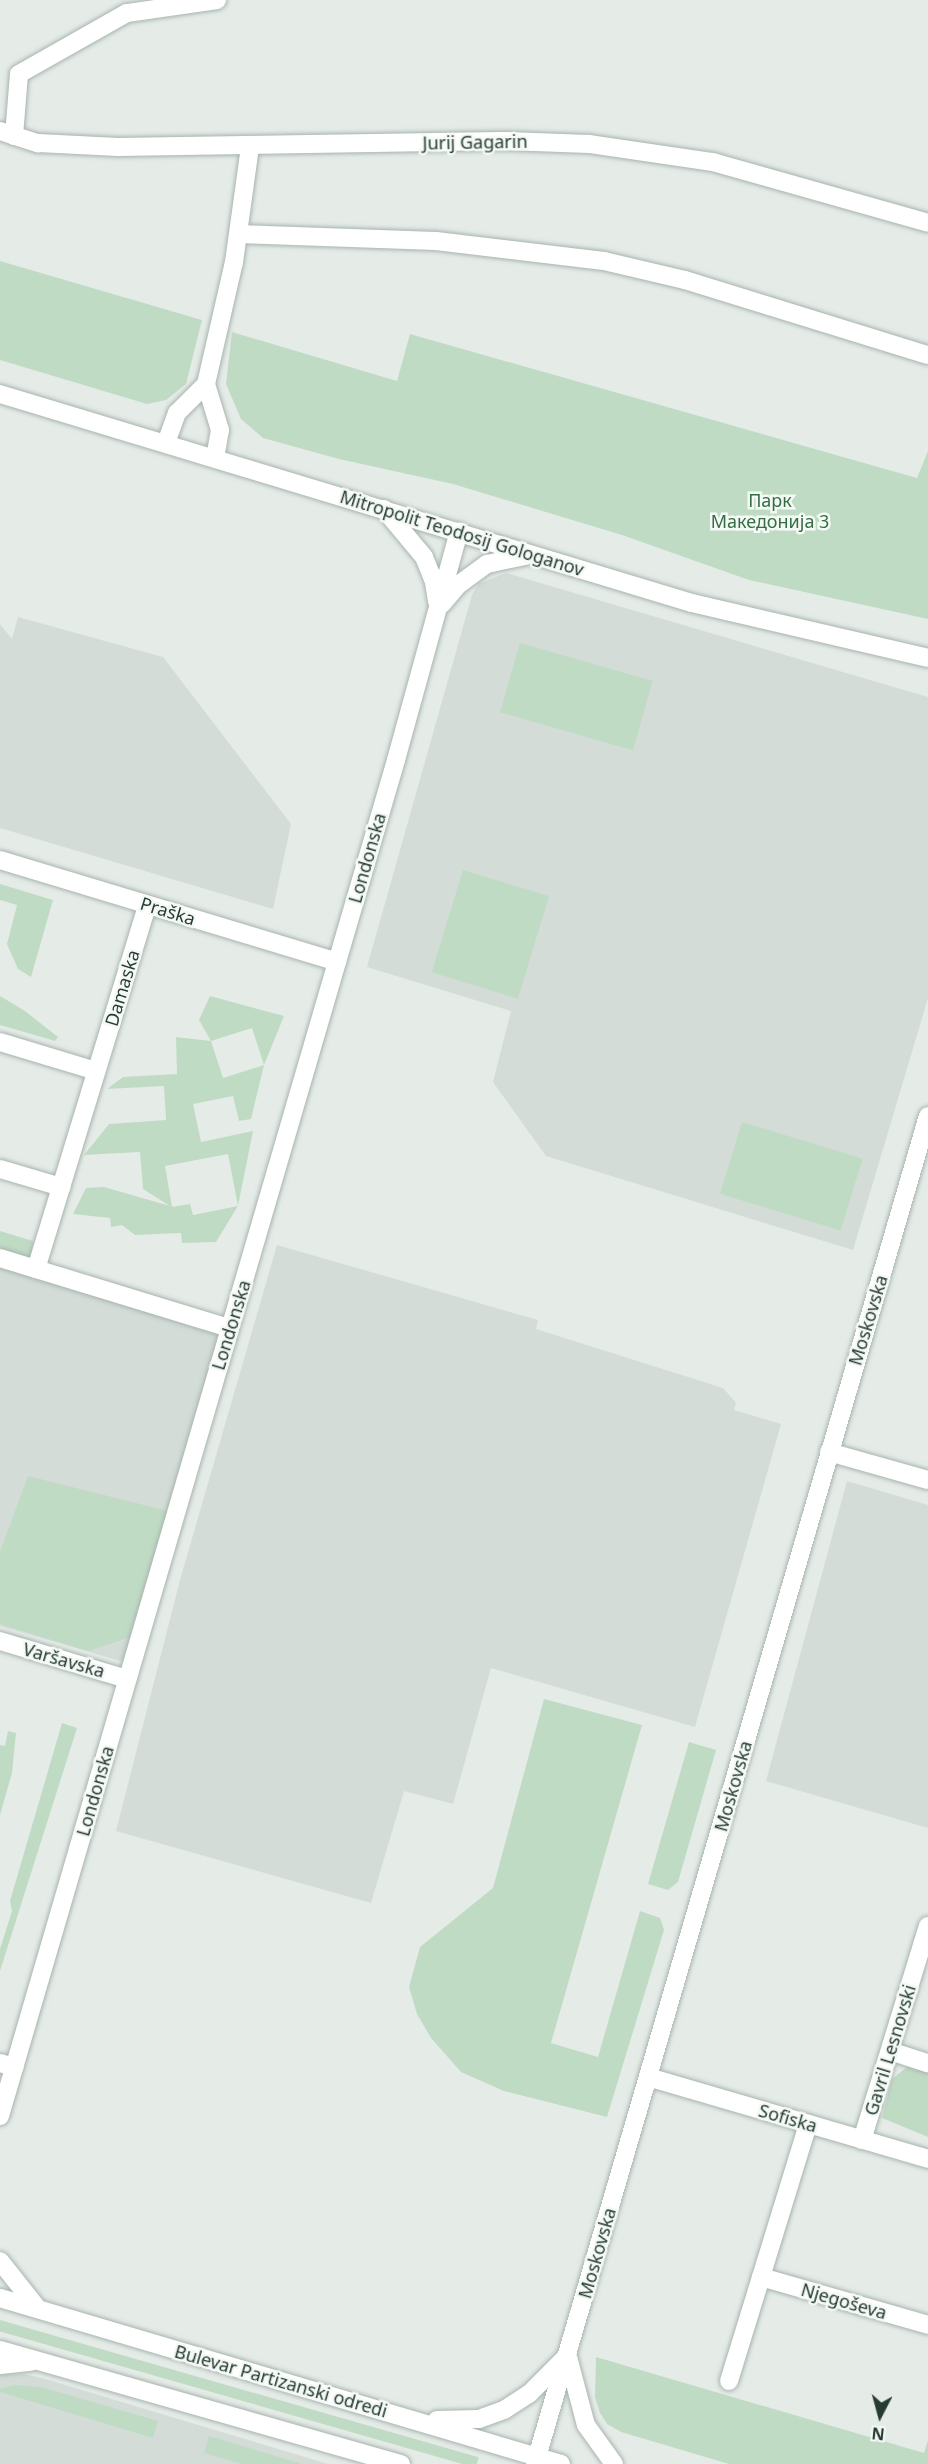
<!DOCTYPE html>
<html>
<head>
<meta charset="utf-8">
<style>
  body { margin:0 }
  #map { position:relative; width:928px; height:2464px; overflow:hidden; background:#e5ece8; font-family:"Noto Sans",sans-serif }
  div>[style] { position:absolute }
  .built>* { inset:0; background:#d3dcd7 }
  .green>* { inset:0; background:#c0dbc4; transform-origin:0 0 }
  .roads { filter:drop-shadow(0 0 2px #a8b4ae) drop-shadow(0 0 2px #a8b4ae) }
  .street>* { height:18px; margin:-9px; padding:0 9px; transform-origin:9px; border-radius:9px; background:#fff }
  .secondary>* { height:18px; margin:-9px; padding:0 9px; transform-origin:9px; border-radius:9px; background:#fff }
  span { translate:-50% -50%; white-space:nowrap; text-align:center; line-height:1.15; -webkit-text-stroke:5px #f5f9f6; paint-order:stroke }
  .street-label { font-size:18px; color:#263c33 }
  .park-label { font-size:18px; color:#346e43 }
  .north { position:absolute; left:850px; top:2386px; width:60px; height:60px; -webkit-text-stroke:4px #f5f9f6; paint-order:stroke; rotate:186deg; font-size:16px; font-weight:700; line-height:24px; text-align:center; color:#263c33 }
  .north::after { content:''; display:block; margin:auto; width:21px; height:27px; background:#263c33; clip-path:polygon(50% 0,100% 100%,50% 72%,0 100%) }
</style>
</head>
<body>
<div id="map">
  <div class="built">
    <i style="clip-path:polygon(506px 573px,928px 697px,928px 998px,853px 1250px,546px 1156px,493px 1082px,511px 1011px,367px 967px,472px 595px,478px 584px)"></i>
    <i style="clip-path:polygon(18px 617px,163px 657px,291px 824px,273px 909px,0 828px,0 624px,12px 639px)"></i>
    <i style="clip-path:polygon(277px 1245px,538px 1320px,536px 1329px,723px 1388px,736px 1403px,734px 1410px,781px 1424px,695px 1727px,491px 1668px,453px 1804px,404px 1791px,371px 1903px,116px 1831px,180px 1580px)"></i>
    <i style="clip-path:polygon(0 1264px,221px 1329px,124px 1662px,0 1626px)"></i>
    <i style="clip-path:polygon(847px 1481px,928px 1505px,928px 1828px,766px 1781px)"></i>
    <i style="clip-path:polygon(23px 2374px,42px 2378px,328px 2464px,0 2464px,0 2375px)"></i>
  </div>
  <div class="green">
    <i style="clip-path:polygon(0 261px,202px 320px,186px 384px,166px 400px,147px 404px,0 360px)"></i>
    <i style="clip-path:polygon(232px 332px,397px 381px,410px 334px,917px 478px,928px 451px,928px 619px,749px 580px,622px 535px,453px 484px,339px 459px,263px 438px,241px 419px,226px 384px)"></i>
    <i style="left:520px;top:643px;width:138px;height:72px;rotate:16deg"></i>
    <i style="left:463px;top:870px;width:90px;height:107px;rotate:17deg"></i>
    <i style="clip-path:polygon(0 884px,53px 900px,31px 977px,18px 969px,7px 944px,17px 905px,0 900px)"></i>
    <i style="clip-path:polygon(0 996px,25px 1011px,58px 1037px,55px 1041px,0 1025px)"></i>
    <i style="clip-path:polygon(evenodd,210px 996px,284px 1016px,264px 1065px,251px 1119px,239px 1121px,233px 1096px,193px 1104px,201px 1142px,253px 1131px,238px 1206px,216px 1242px,182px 1243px,181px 1233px,135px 1235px,122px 1225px,111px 1227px,110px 1218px,73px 1214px,86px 1188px,104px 1187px,170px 1206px,143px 1189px,140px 1152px,84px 1155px,109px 1124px,166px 1120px,164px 1086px,107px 1089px,123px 1077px,177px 1074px,176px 1037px,211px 1041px,199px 1020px,210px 996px,252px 1028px,264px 1065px,223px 1078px,211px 1041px,252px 1028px,210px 996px,228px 1154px,238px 1206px,193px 1215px,190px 1204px,172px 1207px,165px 1166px,228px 1154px)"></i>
    <i style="left:742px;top:1122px;width:126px;height:75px;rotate:17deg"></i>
    <i style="clip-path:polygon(0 1231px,33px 1241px,31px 1267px,0 1258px)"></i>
    <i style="clip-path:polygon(28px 1476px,168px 1511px,131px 1637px,88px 1651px,0 1624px,0 1552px)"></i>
    <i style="clip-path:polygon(544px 1699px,642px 1725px,551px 2043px,598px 2057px,640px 1911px,660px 1918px,664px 1930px,607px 2117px,504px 2091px,461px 2072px,431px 2038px,417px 2014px,409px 1987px,420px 1947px,493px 1888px)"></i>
    <i style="clip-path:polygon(62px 1723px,77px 1728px,0 1971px,0 1949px,12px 1911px,10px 1901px)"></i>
    <i style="clip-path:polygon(8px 1731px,16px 1733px,12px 1773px,0 1815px,0 1745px,5px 1746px)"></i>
    <i style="clip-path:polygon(689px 1742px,716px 1750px,678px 1882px,668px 1890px,648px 1884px)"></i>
    <i style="clip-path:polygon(907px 2067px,928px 2071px,928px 2137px,882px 2118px,892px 2079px)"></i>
    <i style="left:0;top:2320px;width:498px;height:11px;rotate:16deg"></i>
    <i style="clip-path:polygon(596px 2357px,924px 2453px,928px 2440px,928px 2464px,729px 2464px,621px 2432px,607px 2424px,600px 2413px,595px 2397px)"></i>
    <i style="clip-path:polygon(13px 2385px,41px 2387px,158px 2421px,153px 2438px,0 2392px,0 2389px)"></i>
    <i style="clip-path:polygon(209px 2436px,302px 2464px,242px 2464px,204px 2453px)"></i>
  </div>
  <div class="roads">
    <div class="street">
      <i style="left:0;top:131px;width:40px;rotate:18deg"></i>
      <i style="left:38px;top:143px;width:80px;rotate:2.9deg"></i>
      <i style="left:118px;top:147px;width:389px;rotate:-0.9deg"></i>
      <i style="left:507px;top:141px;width:82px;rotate:2.1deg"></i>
      <i style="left:589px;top:144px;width:125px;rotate:8.3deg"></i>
      <i style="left:713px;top:162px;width:223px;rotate:15.8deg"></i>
      <i style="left:14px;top:136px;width:62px;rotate:-85.4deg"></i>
      <i style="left:19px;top:74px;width:124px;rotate:-29.5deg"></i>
      <i style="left:127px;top:13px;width:91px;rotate:-8.2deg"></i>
      <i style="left:238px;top:234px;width:198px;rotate:2deg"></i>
      <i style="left:436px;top:241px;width:169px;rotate:6.8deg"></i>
      <i style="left:604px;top:261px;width:83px;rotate:13.2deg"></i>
      <i style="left:685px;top:280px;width:254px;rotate:17.2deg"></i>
      <i style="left:206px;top:384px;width:48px;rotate:73.1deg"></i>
      <i style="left:220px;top:430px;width:27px;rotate:100deg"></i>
      <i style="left:166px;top:443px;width:32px;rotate:-70deg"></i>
      <i style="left:177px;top:413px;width:41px;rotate:-45deg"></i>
      <i style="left:206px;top:384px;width:125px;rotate:-77.1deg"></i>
      <i style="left:234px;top:262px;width:116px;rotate:-82.1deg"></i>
      <i style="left:0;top:1042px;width:100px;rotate:16.8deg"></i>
      <i style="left:0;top:1169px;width:64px;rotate:16.4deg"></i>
      <i style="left:0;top:1258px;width:239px;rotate:17deg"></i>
      <i style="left:36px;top:1269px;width:381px;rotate:-73deg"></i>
      <i style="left:829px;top:1452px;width:103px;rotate:15.8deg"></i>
      <i style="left:890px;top:2051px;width:40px;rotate:18deg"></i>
      <i style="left:0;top:2063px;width:15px;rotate:16deg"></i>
      <i style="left:648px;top:2077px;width:292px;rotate:16.3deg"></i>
      <i style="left:862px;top:2140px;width:224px;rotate:-72.9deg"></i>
      <i style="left:761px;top:2277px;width:174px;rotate:16deg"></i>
      <i style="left:729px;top:2381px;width:269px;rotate:-72.9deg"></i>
    </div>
    <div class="secondary">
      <i style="left:0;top:394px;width:723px;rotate:16.81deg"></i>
      <i style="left:692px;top:603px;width:242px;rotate:13.1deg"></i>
      <i style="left:384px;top:509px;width:62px;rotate:50.2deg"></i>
      <i style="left:424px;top:557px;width:27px;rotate:68deg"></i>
      <i style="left:434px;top:582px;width:20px;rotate:81deg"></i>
      <i style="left:442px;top:604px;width:25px;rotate:-50deg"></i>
      <i style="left:458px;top:585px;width:36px;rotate:-36deg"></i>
      <i style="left:487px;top:564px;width:40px;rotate:-12deg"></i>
      <i style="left:0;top:860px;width:352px;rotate:16.8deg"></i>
      <i style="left:0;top:1641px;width:133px;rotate:16.7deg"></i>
      <i style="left:0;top:2116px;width:1413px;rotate:-73.72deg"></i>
      <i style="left:396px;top:760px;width:237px;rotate:-74.6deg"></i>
      <i style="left:0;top:2261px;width:61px;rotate:51.6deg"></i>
      <i style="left:0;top:2298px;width:585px;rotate:16.48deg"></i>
      <i style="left:0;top:2350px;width:417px;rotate:15.9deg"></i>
      <i style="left:568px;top:2357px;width:70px;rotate:75.2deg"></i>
      <i style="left:586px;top:2425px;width:48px;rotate:54.3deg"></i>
      <i style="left:0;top:2365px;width:31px;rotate:-6deg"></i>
      <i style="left:437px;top:2420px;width:42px;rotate:-1.4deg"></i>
      <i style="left:479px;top:2419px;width:27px;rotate:-20deg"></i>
      <i style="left:504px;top:2410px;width:30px;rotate:-33deg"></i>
      <i style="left:529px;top:2394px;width:51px;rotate:-45deg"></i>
      <i style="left:535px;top:2464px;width:1404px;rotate:-73.75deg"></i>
    </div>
  </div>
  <div class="street-label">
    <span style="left:475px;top:142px;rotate:-1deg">Jurij Gagarin</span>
    <span style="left:462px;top:533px;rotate:17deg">Mitropolit Teodosij Gologanov</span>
    <span style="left:367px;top:858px;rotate:-74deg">Londonska</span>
    <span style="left:168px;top:911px;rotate:17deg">Praška</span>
    <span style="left:122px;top:988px;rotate:-73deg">Damaska</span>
    <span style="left:868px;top:1320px;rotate:-73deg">Moskovska</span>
    <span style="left:231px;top:1325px;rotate:-73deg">Londonska</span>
    <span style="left:64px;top:1660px;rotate:16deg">Varšavska</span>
    <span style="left:733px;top:1786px;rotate:-74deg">Moskovska</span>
    <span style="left:95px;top:1791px;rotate:-74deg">Londonska</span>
    <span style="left:890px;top:2050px;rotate:-73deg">Gavril Lesnovski</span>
    <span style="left:788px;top:2118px;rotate:16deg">Sofiska</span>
    <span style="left:597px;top:2253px;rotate:-74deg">Moskovska</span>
    <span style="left:844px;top:2301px;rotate:16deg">Njegoševa</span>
    <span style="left:281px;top:2381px;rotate:16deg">Bulevar Partizanski odredi</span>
  </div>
  <div class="park-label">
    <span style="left:770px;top:511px">Парк<br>Македонија 3</span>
  </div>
  <div class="north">N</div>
</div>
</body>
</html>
